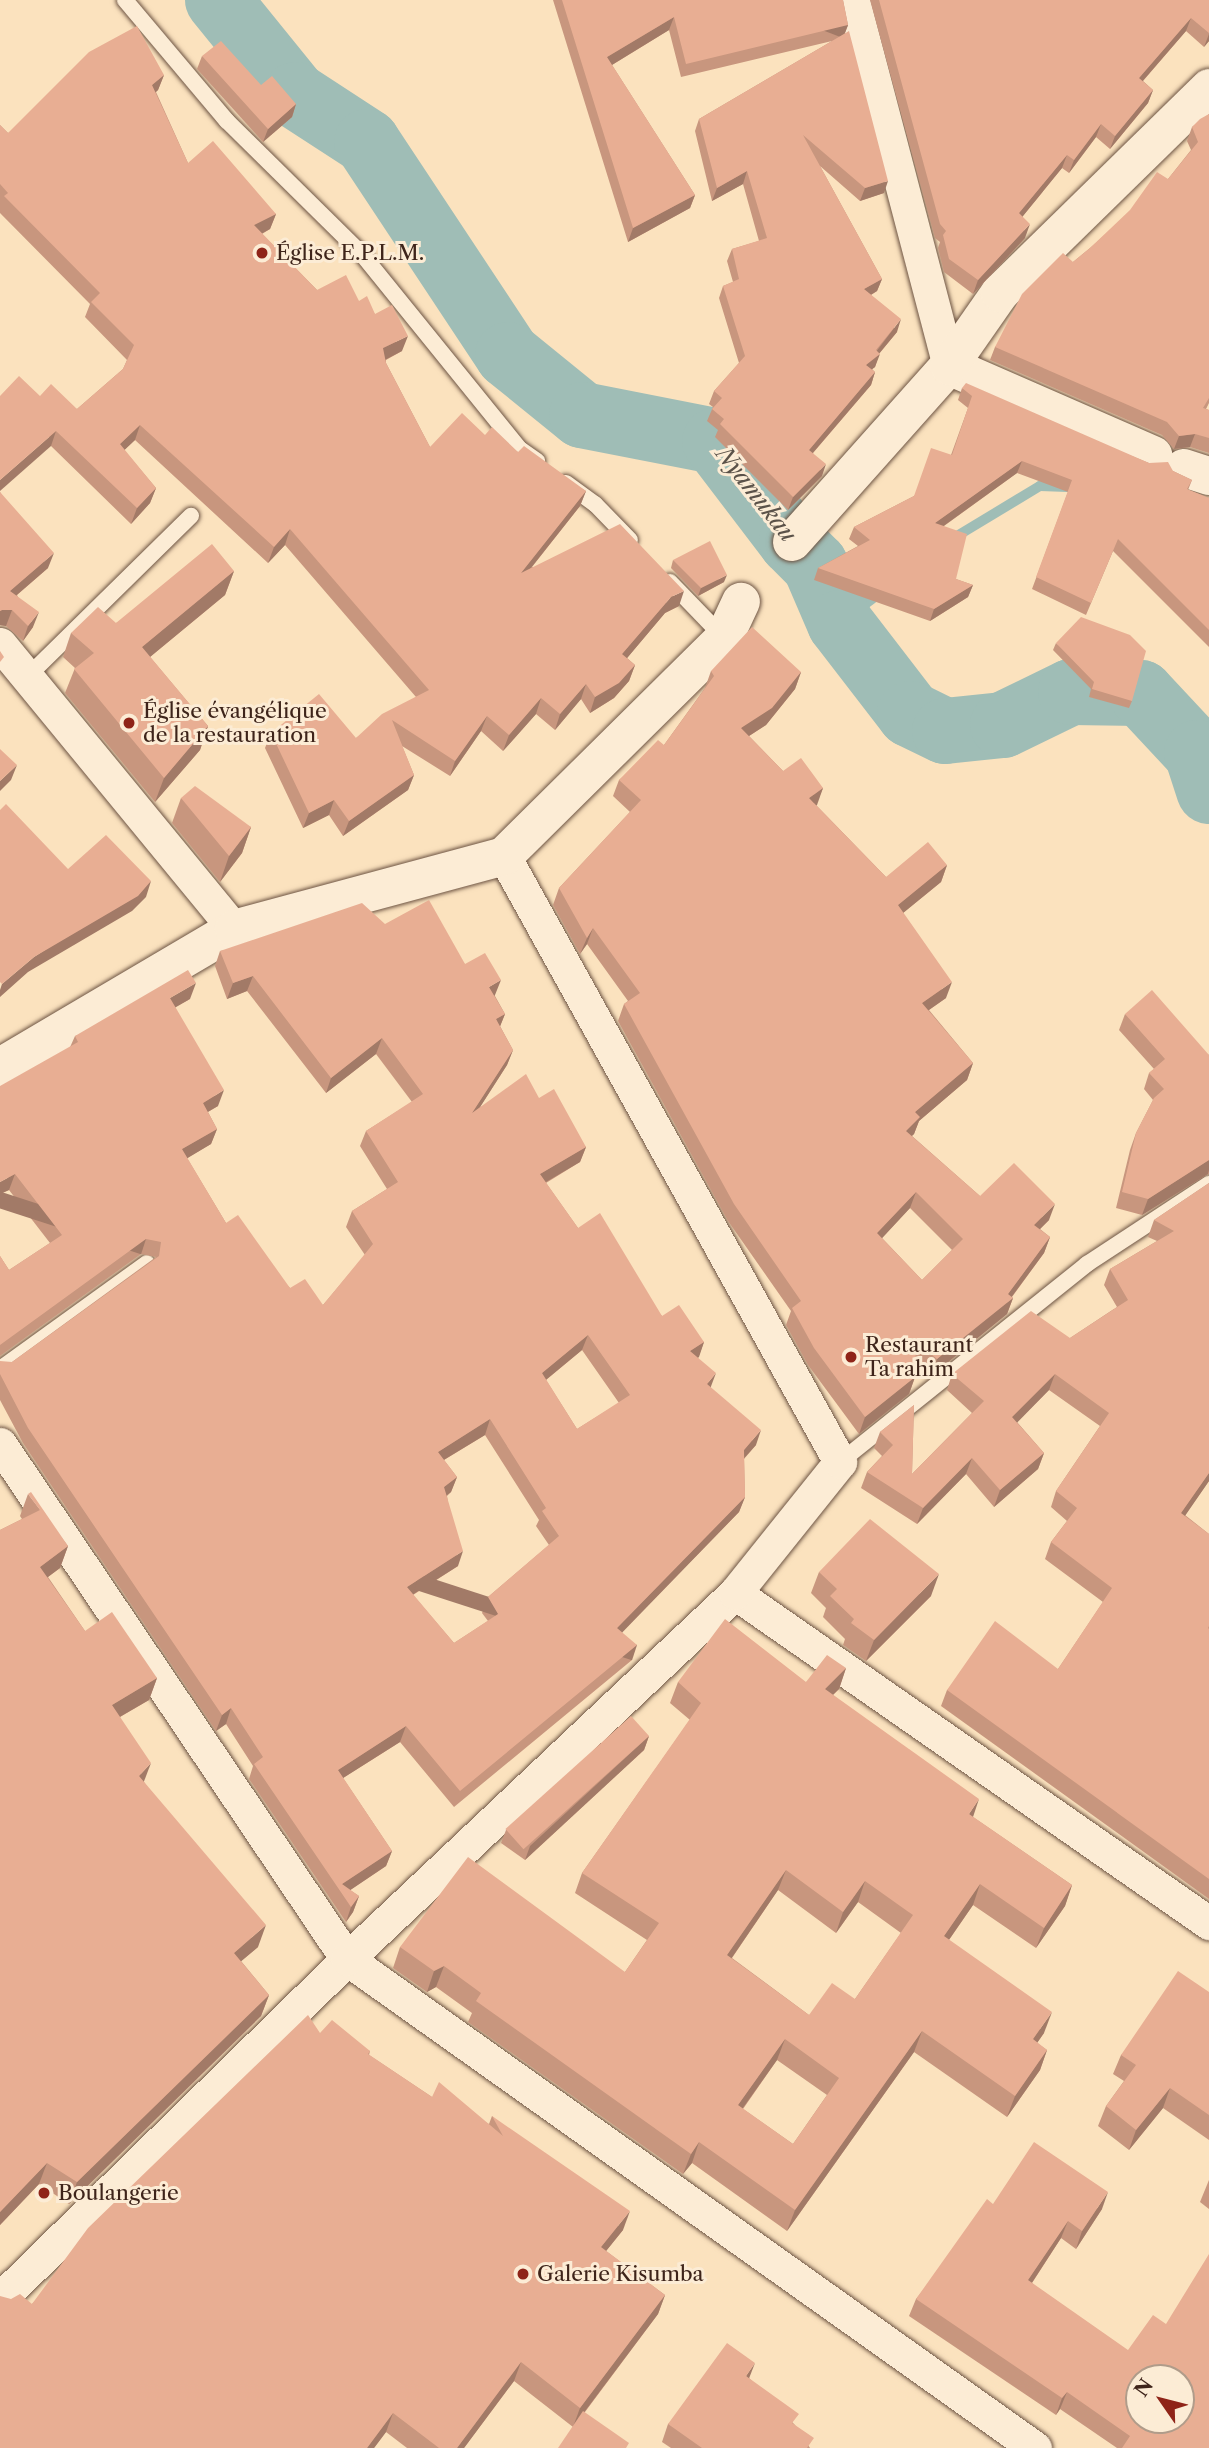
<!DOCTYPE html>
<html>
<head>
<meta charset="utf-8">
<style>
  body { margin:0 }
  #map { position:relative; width:1209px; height:2448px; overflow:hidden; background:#fbe2be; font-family:"Libre Caslon Text",serif }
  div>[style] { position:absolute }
  .stream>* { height:10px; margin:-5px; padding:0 5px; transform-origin:5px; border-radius:5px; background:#9fbdb6 }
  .river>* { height:66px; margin:-33px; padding:0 33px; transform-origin:33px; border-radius:33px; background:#9fbdb6 }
  .roads { filter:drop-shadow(0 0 2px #6d5443) drop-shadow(0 0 2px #6d5443) }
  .lane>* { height:16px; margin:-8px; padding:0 8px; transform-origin:8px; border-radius:8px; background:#fcecd5 }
  .street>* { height:33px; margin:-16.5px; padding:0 16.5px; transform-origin:16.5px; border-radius:16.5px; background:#fcecd5 }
  .secondary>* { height:38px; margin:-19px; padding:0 19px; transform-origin:19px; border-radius:19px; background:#fcecd5 }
  .wall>* { inset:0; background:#c8967e }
  .shaded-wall>* { inset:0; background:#a27a67; transform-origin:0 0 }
  .building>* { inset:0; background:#e8ae93; transform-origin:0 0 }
  .dots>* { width:19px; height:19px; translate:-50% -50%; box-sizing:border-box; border:4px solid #fcecd5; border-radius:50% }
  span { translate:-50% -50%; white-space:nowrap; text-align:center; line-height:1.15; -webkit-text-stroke:6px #fcecd5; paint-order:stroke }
  .poi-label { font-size:21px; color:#3e241a }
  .left { translate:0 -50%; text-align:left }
  .water-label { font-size:23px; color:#5b5249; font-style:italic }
  .north { position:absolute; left:1125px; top:2364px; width:70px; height:70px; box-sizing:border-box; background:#fcecd5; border:2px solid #b09c8a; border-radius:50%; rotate:305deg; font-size:19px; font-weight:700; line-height:28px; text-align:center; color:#3e241a }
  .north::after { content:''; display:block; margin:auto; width:24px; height:32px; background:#8f2418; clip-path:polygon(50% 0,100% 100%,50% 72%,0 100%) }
</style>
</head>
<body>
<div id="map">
  <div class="stream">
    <i style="left:952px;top:539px;width:103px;rotate:-31.1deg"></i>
    <i style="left:1040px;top:486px;width:28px;rotate:2deg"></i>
    <i style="left:840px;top:623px;width:50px;rotate:-36.9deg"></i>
  </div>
  <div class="river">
    <i style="left:218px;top:0;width:122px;rotate:51deg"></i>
    <i style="left:295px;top:95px;width:86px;rotate:33.1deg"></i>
    <i style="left:367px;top:142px;width:255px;rotate:56.5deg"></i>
    <i style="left:508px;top:355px;width:95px;rotate:39deg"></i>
    <i style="left:582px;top:415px;width:136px;rotate:11.1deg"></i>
    <i style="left:715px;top:441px;width:127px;rotate:52.7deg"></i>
    <i style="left:792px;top:542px;width:33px;rotate:45deg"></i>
    <i style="left:815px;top:565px;width:63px;rotate:66.7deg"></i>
    <i style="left:840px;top:623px;width:115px;rotate:52.4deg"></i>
    <i style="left:910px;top:714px;width:39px;rotate:26deg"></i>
    <i style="left:945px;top:731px;width:58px;rotate:-5.9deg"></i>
    <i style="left:1003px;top:725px;width:76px;rotate:-25.9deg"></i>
    <i style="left:1071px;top:692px;width:70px;rotate:0.8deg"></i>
    <i style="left:1141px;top:693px;width:82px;rotate:47deg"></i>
    <i style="left:1197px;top:753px;width:40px;rotate:72deg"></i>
  </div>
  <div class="roads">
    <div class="lane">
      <i style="left:125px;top:0;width:158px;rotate:49.9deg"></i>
      <i style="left:227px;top:121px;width:188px;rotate:44.6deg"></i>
      <i style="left:361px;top:253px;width:252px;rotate:51deg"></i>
      <i style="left:520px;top:449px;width:21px;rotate:35deg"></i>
      <i style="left:566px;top:483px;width:36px;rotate:36deg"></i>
      <i style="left:595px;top:504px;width:50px;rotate:45.8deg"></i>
      <i style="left:670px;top:582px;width:78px;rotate:46deg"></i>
      <i style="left:27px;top:677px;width:230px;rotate:-44.5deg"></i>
      <i style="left:0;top:1369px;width:181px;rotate:-35.8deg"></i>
      <i style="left:840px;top:1462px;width:317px;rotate:-38.7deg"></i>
      <i style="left:1087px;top:1264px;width:146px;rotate:-33.3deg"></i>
    </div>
    <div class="street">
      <i style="left:853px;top:0;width:378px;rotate:75.3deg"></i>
      <i style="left:0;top:644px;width:369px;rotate:50.6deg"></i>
      <i style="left:0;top:1444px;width:621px;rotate:56.03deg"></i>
      <i style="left:347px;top:1959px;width:844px;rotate:35.4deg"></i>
      <i style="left:735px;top:1593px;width:578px;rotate:34.85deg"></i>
      <i style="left:0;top:2299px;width:486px;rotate:-44.4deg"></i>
      <i style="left:347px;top:1959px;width:533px;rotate:-43.33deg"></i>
      <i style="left:735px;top:1593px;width:168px;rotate:-51.3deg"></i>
      <i style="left:840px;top:1462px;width:693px;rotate:-119.01deg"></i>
    </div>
    <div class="secondary">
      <i style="left:949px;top:366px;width:223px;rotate:23.6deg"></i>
      <i style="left:1184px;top:468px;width:26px;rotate:18deg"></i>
      <i style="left:792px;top:542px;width:236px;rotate:-48.3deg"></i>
      <i style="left:949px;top:366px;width:89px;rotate:-55.1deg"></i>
      <i style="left:1000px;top:293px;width:293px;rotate:-44.4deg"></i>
      <i style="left:0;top:1067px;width:272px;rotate:-30.5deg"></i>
      <i style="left:234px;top:929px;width:280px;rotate:-15.1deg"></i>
      <i style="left:504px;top:856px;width:310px;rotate:-44.7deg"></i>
      <i style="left:724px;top:638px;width:40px;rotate:-65deg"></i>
    </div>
  </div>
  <div class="wall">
    <i style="clip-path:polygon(553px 0,843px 0,848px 25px,845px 33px,884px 193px,860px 201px,820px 166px,882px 279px,877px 291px,871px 295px,897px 332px,879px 354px,875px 367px,872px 369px,875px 372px,871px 385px,813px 453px,822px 476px,788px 510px,715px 437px,718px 430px,707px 421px,713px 407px,709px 404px,714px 391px,739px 363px,719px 298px,723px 286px,733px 282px,727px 261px,732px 249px,759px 241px,743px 184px,712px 201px,695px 131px,699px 119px,832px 41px,681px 77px,669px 30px,612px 65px,695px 195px,690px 208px,628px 242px)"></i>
    <i style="clip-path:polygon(870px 0,1209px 0,1209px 41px,1204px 47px,1186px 31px,1143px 81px,1153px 90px,1148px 103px,1110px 149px,1096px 137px,1069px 173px,1062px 168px,1022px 217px,1025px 238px,973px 294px,944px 272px,938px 248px,940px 242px,935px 238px)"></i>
    <i style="clip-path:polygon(202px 56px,296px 104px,292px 117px,263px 142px,197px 69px)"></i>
    <i style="clip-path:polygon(164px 75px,158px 90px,156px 92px,188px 163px,276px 214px,270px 229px,262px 234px,317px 290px,359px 301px,375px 314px,402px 351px,386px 360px,386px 363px,430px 447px,485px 435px,518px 452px,586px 491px,580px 506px,532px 567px,679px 606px,665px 613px,627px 658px,635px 665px,629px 681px,614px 698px,590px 713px,581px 699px,555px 730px,536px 714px,503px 751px,481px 731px,450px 776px,402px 746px,414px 775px,408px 790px,343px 836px,329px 815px,303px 828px,265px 748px,271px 733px,356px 738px,416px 697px,285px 545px,268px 563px,135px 440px,124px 450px,156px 488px,150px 503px,131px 524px,51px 446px,40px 396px,77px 409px,123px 369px,127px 360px,85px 317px,90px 304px,0 213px,0 125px,8px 133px)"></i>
    <i style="clip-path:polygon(1209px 114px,1209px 403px,1206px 409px,1209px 410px,1209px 453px,1190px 447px,1174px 449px,1162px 435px,990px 360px,995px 347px,1073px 262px,1090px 248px,1168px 179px,1191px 150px,1187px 141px,1192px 127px)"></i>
    <i style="clip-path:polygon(962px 388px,1149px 463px,1173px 471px,1192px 480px,1188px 490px,1209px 498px,1209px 647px,1113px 551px,1086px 615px,1032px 589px,1068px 492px,1017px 473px,944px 526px,956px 579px,973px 585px,968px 597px,930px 621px,814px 580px,818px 568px,858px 546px,849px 539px,854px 527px,914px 496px,951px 455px,968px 408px,958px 400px)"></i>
    <i style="clip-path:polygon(0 492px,48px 568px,17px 595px,33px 627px,23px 641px,6px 626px,0 625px)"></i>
    <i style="clip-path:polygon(673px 560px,724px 582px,698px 596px,671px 568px)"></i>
    <i style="clip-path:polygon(234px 571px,225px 595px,150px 657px,208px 726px,200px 750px,155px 802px,65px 693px,75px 668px,63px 657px,71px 633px,116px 623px)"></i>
    <i style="clip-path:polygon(1056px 643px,1132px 701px,1129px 708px,1089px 697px,1091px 689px,1053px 650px)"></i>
    <i style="clip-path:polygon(evenodd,711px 671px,801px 672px,795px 689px,766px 725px,749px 736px,783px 771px,823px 788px,816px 805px,886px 877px,947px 865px,941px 882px,903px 913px,946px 998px,929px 1010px,973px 1063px,967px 1080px,919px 1121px,914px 1134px,912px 1136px,980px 1196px,1049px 1220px,1040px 1229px,1050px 1237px,1044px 1253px,1012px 1297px,1013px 1298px,1007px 1314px,931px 1376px,915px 1362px,915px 1377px,909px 1394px,859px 1434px,808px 1365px,786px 1325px,791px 1311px,728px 1221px,618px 1021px,624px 1004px,628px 1001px,587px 944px,580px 954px,553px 905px,559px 888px,630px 812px,613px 796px,619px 780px,664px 745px,705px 688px,711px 671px,910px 1208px,952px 1250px,922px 1280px,882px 1238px,910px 1208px)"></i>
    <i style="clip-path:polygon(181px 798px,251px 827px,242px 853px,220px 882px,172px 823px)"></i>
    <i style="clip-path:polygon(evenodd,385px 924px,465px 964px,495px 995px,495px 996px,505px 1014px,500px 1026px,513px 1050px,507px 1065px,480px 1107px,539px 1098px,586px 1147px,580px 1162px,546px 1183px,578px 1228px,662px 1316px,704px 1342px,698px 1358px,711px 1388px,756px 1445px,744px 1459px,745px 1497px,739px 1512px,622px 1632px,632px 1660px,454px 1807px,400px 1742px,343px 1778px,392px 1851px,386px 1866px,350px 1890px,359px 1896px,353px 1912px,346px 1922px,249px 1779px,253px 1766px,226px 1724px,216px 1731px,23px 1443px,0 1400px,0 1374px,12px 1362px,156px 1257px,141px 1254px,0 1356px,0 1256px,9px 1270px,50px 1243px,9px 1190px,0 1194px,71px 1045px,75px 1036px,190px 999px,175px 1007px,218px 1106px,208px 1112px,217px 1129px,211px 1144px,187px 1158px,226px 1223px,290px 1288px,323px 1305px,365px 1255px,346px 1227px,352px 1211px,387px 1189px,360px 1146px,366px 1131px,412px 1102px,376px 1054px,326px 1093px,247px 991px,227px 999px,215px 966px,220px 951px,385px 924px,582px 1350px,619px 1403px,577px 1429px,546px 1380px,582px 1350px,385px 924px,485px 1435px,539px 1520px,536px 1526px,549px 1545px,488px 1597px,482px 1613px,488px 1621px,454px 1643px,413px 1595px,458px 1566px,447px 1496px,451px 1492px,457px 1477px,444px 1460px,485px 1435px)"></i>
    <i style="clip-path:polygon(1125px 1014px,1209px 1055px,1209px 1174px,1208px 1174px,1142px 1215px,1116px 1208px,1130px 1150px,1136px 1133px,1153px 1100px,1144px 1089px,1149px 1073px,1154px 1069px,1119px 1030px)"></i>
    <i style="clip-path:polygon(1209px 1183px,1209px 1481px,1185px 1515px,1209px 1534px,1209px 1899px,941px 1706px,947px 1690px,1058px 1669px,1103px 1602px,1045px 1559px,1051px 1542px,1067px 1521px,1051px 1507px,1056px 1491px,1100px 1426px,1049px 1390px,1017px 1422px,1044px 1453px,1038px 1469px,994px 1507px,966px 1474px,917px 1524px,861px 1488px,867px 1472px,882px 1456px,874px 1448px,880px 1432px,914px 1405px,912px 1474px,972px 1413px,947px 1390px,952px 1374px,1070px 1338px,1117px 1307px,1104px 1285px,1110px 1269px,1157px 1241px,1148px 1237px,1154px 1220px)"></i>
    <i style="clip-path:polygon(28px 1494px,68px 1546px,60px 1568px,48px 1577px,85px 1631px,157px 1678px,149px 1700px,120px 1717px,144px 1782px,258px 1947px,241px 1961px,269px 1995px,261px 2016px,69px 2204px,39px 2184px,0 2225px,0 1530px,22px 1519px,20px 1516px)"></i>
    <i style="clip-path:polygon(819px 1572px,931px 1596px,866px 1661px,843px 1645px,845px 1639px,823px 1617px,826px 1608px,811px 1593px)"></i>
    <i style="clip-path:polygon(evenodd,846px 1668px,839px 1689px,833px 1695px,973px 1817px,1072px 1885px,1065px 1906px,1036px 1948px,973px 1905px,949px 1940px,1044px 2033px,1037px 2043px,1047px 2050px,1040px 2070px,1007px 2117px,914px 2052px,787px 2231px,692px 2163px,683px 2174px,468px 2022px,472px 2013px,436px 1987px,427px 1992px,393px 1968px,400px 1947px,625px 1972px,647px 1940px,575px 1893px,582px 1873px,690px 1720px,670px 1703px,678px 1682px,806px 1682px,846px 1668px,778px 1890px,836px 1933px,858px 1902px,901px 1933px,855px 1999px,809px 2015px,732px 1958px,778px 1890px,846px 1668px,777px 2060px,827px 2095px,793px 2144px,743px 2109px,777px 2060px)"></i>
    <i style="clip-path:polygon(649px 1736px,644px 1750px,525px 1860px,501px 1843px,506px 1830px)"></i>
    <i style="clip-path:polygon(1209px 1992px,1209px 2140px,1163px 2108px,1129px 2150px,1098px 2126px,1106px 2106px,1124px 2081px,1113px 2074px,1121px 2055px)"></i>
    <i style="clip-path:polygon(320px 2033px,370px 2051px,369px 2055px,432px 2097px,489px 2124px,492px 2116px,623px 2230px,606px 2251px,665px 2295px,658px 2314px,585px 2412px,573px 2427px,514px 2381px,464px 2448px,407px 2448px,386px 2432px,374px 2448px,0 2448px,32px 2304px)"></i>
    <i style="clip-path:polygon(1209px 2180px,1209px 2209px,1200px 2202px)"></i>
    <i style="clip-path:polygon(993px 2204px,1102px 2209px,1076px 2249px,1061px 2238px,1032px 2283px,1209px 2448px,1117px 2448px,1060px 2409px,1056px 2415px,909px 2316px,916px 2299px)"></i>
    <i style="clip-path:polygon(749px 2378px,795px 2425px,810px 2448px,671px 2448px,662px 2442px,668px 2424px)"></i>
  </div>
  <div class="shaded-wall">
    <i style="clip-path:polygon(674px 17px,669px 30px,602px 71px,607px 57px)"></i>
    <i style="clip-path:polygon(1191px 18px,1186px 31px,1134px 91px,1139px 78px)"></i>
    <i style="left:848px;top:25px;width:14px;height:167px;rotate:111deg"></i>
    <i style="clip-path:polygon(1209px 34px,1209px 41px,1204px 47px)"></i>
    <i style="clip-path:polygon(164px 75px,158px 90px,147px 100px,152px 85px)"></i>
    <i style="clip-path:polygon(1153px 90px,1148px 103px,1110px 149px,1115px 136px)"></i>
    <i style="clip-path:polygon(296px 104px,292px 117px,263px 142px,268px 129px)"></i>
    <i style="clip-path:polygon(1101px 124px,1096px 137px,1069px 173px,1074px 160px)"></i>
    <i style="clip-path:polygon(1067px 155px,1062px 168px,1014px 227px,1019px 213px)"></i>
    <i style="clip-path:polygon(747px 171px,743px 184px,712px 201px,717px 188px)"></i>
    <i style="clip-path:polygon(888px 181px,884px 193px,860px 201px,865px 188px)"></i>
    <i style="clip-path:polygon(695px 195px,690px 208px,628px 242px,633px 228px)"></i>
    <i style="clip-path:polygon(276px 214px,270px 229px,248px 241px,254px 225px)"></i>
    <i style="clip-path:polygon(1030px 224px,1025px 238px,973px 294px,978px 280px)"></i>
    <i style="clip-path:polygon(882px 279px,877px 291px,859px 302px,864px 289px)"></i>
    <i style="clip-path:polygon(901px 319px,897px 332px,877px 356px,880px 354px,875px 367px,862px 377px,866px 365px)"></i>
    <i style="clip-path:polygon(408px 336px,402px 351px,377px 364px,383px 348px)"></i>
    <i style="clip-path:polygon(875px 372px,871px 385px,805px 462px,809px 450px)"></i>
    <i style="clip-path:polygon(140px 425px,135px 440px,114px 460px,120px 444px)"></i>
    <i style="clip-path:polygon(56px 431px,51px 446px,0 491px,0 480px)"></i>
    <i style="clip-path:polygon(1195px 434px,1190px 447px,1174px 449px,1179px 436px)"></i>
    <i style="clip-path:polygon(1022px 461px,1017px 473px,931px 535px,935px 523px)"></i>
    <i style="clip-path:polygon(826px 464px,822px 476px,788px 510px,793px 497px)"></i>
    <i style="clip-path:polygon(156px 488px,150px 503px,131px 524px,137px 508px)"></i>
    <i style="clip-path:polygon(586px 491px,580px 506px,515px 588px,521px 573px)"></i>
    <i style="clip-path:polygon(290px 529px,285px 545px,268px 563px,274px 547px)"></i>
    <i style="clip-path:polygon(54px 553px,48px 568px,4px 606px,10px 591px)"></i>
    <i style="clip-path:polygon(234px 571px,225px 595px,133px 671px,142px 647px)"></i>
    <i style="clip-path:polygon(727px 575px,724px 582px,698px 596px,701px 588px)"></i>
    <i style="clip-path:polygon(973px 585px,968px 597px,930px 621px,934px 609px)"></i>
    <i style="clip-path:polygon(684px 591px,679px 606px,665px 613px,617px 670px,622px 654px,671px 597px)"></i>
    <i style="clip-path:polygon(2px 610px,12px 610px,6px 626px,0 625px,0 611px)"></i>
    <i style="clip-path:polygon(39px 612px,33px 627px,23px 641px,28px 626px)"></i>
    <i style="clip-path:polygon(635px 665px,629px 681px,614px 698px,590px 713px,595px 697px)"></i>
    <i style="clip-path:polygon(801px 672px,795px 689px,766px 725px,735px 745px,741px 728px)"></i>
    <i style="clip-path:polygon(586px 684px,581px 699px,555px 730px,560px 714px)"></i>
    <i style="clip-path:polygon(541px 698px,536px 714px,503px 751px,509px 735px)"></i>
    <i style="clip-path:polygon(487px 716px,481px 731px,450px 776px,455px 761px)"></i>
    <i style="clip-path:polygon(208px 726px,200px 750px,155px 802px,164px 778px)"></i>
    <i style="clip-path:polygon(17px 765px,11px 780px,0 791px,0 781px)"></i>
    <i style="clip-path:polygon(414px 775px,408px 790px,343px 836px,349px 821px)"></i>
    <i style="clip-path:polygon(823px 788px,817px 805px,803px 815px,809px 798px)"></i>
    <i style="clip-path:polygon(334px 800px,329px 815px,303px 828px,309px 813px)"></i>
    <i style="clip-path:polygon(251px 827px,242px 853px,220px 882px,229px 856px)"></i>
    <i style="clip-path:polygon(947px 865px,941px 882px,892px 922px,898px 905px)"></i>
    <i style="clip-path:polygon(151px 881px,146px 897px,132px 911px,28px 972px,0 997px,0 990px,2px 984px,34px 957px)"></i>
    <i style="clip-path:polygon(593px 928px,587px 944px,580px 954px,587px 938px)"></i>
    <i style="clip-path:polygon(253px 976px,247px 991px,227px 999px,233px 983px)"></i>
    <i style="clip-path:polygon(501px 980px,495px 995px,484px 1002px,489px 987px)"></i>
    <i style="clip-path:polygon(952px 982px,946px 998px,916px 1019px,922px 1003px)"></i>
    <i style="clip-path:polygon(196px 983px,190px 999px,164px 1014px,170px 998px)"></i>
    <i style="clip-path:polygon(505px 1014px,499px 1029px,496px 1019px)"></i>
    <i style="clip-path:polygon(382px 1038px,376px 1054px,326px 1093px,331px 1078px)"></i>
    <i style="clip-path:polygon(513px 1050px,507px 1065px,466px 1129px,472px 1113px)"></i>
    <i style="clip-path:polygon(973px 1063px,967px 1080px,919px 1121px,914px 1134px,899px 1147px,906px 1131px,915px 1112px)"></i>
    <i style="clip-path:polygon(224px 1090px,218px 1106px,197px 1118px,203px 1103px)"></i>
    <i style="clip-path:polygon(217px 1129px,211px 1144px,176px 1165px,182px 1149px)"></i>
    <i style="clip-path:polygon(586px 1147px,580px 1162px,534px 1189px,540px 1174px)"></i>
    <i style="clip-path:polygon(1209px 1160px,1209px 1170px,1208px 1174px,1142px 1215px,1148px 1199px)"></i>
    <i style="clip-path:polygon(15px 1174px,9px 1190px,0 1194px,0 1182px)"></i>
    <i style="clip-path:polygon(916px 1192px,910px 1208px,871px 1250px,877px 1233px)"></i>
    <i style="clip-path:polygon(1055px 1204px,1049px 1220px,1028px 1241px,1034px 1225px)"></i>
    <i style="clip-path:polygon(1050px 1237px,1044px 1253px,1007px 1303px,1013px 1298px,1007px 1314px,931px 1376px,937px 1359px,1008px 1294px)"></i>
    <i style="left:146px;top:1239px;width:16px;height:180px;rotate:108deg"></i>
    <i style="clip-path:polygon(588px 1335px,582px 1350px,536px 1388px,542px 1373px)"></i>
    <i style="clip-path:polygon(704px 1342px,699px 1357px,685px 1367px,690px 1351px)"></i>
    <i style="clip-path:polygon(716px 1373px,710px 1389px,707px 1384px)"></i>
    <i style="clip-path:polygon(1055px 1374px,1049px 1390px,1007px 1433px,1012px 1417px)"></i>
    <i style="clip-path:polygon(915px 1377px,909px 1394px,859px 1434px,865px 1417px)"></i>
    <i style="clip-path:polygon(490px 1419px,485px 1435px,432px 1467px,438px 1452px)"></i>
    <i style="clip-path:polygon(761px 1430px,756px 1445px,738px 1465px,744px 1450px)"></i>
    <i style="clip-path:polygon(1044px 1453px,1038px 1469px,994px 1507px,1000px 1490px)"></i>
    <i style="clip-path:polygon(972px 1458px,966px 1474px,917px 1524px,923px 1508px)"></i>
    <i style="clip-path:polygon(1209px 1473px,1209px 1481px,1176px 1529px,1181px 1513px)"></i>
    <i style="clip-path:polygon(457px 1477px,451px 1492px,438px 1502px,444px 1487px)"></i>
    <i style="clip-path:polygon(745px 1497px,739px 1512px,612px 1643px,617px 1628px)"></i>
    <i style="clip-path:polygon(68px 1546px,60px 1568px,33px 1588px,40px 1567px)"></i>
    <i style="clip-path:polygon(463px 1551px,458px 1566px,401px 1602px,407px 1587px)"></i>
    <i style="clip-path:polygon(939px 1574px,931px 1596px,866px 1661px,874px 1640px)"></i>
    <i style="left:637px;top:1645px;width:16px;height:229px;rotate:108deg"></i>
    <i style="clip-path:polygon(846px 1668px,839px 1689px,817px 1710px,825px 1689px)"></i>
    <i style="clip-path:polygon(157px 1678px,149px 1700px,104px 1726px,112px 1705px)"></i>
    <i style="clip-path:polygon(231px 1708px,226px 1724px,216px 1731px,222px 1715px)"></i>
    <i style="clip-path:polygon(406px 1726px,400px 1742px,332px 1785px,338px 1770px)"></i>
    <i style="clip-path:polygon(649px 1736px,644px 1750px,525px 1860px,530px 1846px)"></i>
    <i style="clip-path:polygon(151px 1763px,143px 1784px,139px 1776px)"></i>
    <i style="clip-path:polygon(979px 1799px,972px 1820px,969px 1814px)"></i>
    <i style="clip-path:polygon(392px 1851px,386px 1866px,343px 1895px,342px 1884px)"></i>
    <i style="clip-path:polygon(786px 1870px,778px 1890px,720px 1975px,727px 1955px)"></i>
    <i style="clip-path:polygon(865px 1881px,858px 1902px,836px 1933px,843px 1912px)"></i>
    <i style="clip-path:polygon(980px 1884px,973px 1905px,937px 1957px,944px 1936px)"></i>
    <i style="clip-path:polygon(1072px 1885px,1065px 1906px,1036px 1948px,1044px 1928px)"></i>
    <i style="clip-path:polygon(359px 1896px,353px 1912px,346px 1922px,351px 1907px)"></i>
    <i style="clip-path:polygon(266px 1925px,258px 1947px,226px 1974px,234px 1953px)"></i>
    <i style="clip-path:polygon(444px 1966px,436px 1987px,427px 1992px,434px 1971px)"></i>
    <i style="clip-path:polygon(269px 1995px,261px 2016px,69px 2204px,77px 2182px)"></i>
    <i style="clip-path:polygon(1052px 2012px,1044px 2033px,1025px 2060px,1033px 2039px)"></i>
    <i style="clip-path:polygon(922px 2031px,914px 2052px,787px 2231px,795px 2210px)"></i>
    <i style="clip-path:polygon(785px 2039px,777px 2060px,730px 2126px,738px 2105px)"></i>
    <i style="clip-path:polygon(1047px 2050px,1040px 2070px,1007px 2117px,1015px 2096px)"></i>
    <i style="clip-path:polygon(1170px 2088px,1163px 2108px,1129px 2150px,1136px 2130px)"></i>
    <i style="clip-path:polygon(699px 2142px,692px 2163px,683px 2174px,691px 2154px)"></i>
    <i style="clip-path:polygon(47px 2163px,39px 2184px,0 2225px,0 2212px)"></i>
    <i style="clip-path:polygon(1108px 2192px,1102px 2209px,1076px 2249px,1082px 2231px)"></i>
    <i style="clip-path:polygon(630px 2211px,623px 2230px,594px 2266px,601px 2247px)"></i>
    <i style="clip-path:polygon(1068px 2221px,1061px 2238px,1022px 2298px,1028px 2280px)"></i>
    <i style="clip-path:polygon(665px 2295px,658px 2314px,573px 2427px,580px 2408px)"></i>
    <i style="clip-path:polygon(521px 2362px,514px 2381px,464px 2448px,457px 2448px)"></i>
    <i style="clip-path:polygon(755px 2363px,748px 2381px,746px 2376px)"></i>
    <i style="clip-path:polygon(1067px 2392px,1060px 2409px,1056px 2415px,1062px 2398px)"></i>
    <i style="clip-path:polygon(393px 2413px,386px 2432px,374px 2448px,367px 2448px)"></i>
  </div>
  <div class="building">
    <i style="clip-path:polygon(562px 0,843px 0,848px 25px,686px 64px,674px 17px,607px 57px,695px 195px,633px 228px)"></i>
    <i style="clip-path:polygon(879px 0,1209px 0,1209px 33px,1191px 18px,1139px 78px,1153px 90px,1115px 136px,1101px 124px,1074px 160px,1067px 155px,1019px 213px,1030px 224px,978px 280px,949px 259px,943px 235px,946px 231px,940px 224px)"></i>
    <i style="clip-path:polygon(137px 26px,164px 75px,152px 85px,188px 163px,213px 141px,276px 214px,254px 225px,317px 290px,346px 275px,359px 301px,367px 296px,375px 314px,392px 305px,408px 336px,383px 348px,386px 363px,430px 447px,462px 413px,485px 435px,492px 427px,518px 452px,524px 446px,586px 491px,521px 573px,620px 524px,684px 591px,671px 597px,622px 654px,635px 665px,619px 683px,595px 697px,586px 684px,560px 714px,541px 698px,509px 735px,487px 716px,455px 761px,392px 720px,414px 775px,349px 821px,334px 800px,309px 813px,271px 733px,319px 694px,356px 738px,382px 714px,429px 690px,290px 529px,274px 547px,140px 425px,120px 444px,156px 488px,137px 508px,56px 431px,0 480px,0 396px,19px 376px,40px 396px,51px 384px,77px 409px,123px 369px,134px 345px,91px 302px,100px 293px,4px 196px,8px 193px,0 184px,0 125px,8px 133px,89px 52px)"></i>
    <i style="clip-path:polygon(849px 31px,888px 181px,865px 188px,803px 135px,882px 279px,864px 289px,901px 319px,876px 350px,880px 354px,866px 365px,875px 372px,809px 450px,826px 464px,793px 497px,720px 424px,724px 419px,712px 409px,722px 398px,714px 391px,745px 356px,723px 286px,739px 279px,732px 249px,767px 238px,747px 171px,717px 188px,699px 119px)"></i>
    <i style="clip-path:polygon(221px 41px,261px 85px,272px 76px,296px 104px,268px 129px,202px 56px)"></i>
    <i style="clip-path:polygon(1209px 114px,1209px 398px,1203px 408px,1209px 410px,1209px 438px,1195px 434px,1179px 436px,1167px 422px,995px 347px,1022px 294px,1063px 253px,1073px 262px,1090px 248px,1130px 210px,1157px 172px,1168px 179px,1198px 142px,1192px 127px,1200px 119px)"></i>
    <i style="clip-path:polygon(966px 383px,1149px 463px,1168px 462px,1173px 471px,1192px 480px,1187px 489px,1209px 498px,1209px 630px,1118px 539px,1091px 603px,1036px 577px,1072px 480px,1022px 461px,935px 523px,967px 534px,956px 579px,973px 585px,934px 609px,818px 568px,870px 540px,854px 527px,914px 496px,931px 448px,952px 455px,972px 396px,962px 388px)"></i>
    <i style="clip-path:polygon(0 492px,54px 553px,10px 591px,39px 612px,28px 626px,12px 610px,2px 610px,0 611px)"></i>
    <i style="clip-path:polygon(710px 541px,727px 575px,701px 588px,673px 560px)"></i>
    <i style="clip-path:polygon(212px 544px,234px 571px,142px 647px,208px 726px,164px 778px,74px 669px,94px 653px,71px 633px,98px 607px,116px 623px)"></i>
    <i style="clip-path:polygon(1081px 617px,1130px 635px,1146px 651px,1132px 701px,1092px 689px,1094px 682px,1056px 643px)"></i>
    <i style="clip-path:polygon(evenodd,752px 627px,801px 672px,772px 708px,741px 728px,783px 771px,801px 758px,823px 788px,809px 798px,886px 877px,928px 842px,947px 865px,898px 905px,952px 982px,922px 1003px,973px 1063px,915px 1112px,920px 1117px,906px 1131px,980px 1196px,1014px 1163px,1055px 1204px,1034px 1225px,1050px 1237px,1008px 1294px,1013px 1298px,937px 1359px,916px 1341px,915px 1377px,865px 1417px,814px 1348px,792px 1308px,801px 1301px,734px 1204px,624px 1004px,640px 993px,593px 928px,587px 938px,559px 888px,641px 800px,619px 780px,658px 740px,664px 745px,714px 676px,711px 671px,752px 627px,916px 1192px,963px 1239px,922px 1280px,877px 1233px,916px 1192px)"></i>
    <i style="clip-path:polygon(0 651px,4px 657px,0 662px)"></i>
    <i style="clip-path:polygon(0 749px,17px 765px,0 781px)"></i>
    <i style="clip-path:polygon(195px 786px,251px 827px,229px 856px,181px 798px)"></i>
    <i style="clip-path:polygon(6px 804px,68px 869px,106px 835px,151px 881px,138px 896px,34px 957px,2px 984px,0 982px,0 810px)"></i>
    <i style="clip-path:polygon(evenodd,429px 900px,465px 964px,485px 953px,501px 980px,489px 987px,505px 1014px,496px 1019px,513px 1050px,472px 1113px,526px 1074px,539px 1098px,554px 1089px,586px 1147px,540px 1174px,578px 1228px,600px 1213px,662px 1316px,679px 1305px,704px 1342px,690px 1351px,716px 1373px,707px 1384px,761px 1430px,744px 1450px,745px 1497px,617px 1628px,637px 1645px,460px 1791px,406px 1726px,338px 1770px,392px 1851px,342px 1884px,359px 1896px,351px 1907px,254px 1764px,263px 1757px,231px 1708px,222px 1715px,28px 1428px,0 1374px,0 1361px,12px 1362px,159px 1256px,161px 1242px,146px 1239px,0 1345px,0 1256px,9px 1270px,62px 1235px,15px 1174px,0 1182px,0 1086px,78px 1042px,75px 1036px,188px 970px,196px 983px,170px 998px,224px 1090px,203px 1103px,217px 1129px,182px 1149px,226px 1223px,238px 1215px,290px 1288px,305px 1279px,323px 1305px,373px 1244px,352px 1211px,398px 1182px,366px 1131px,423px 1094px,382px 1038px,331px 1078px,253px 976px,233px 983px,220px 951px,362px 903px,385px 924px,429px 900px,588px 1335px,630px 1395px,577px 1429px,542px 1373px,588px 1335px,429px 900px,490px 1419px,546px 1508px,542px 1511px,559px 1536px,488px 1597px,498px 1614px,454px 1643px,407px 1587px,463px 1551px,444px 1487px,457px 1477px,438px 1452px,490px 1419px)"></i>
    <i style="clip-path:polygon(1152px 990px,1209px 1055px,1209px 1160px,1148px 1199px,1122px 1192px,1136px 1133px,1154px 1098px,1164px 1089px,1149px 1073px,1165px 1059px,1125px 1014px)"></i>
    <i style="clip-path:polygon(1209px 1183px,1209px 1473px,1181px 1513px,1209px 1534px,1209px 1626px,1208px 1628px,1209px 1629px,1209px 1879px,947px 1690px,995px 1621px,1058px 1669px,1112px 1588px,1051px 1542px,1077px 1508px,1056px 1491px,1109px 1413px,1055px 1374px,1012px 1417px,1044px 1453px,1000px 1490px,972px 1458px,923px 1508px,867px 1472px,893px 1445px,880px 1432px,914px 1405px,912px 1474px,984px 1401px,952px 1374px,1031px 1311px,1070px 1338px,1128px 1300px,1110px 1269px,1174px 1231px,1154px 1220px)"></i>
    <i style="clip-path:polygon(31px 1492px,68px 1546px,40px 1567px,85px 1631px,112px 1612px,157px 1678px,112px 1705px,151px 1763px,139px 1776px,266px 1925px,234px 1953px,269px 1995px,77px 2182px,47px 2163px,0 2212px,0 1530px,40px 1510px,28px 1494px)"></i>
    <i style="clip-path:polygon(870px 1519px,939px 1574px,874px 1640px,851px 1623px,854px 1619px,830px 1596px,837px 1589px,819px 1572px)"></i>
    <i style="clip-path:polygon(evenodd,725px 1619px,806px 1682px,827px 1655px,846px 1668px,825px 1689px,979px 1799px,969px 1814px,1072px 1885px,1044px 1928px,980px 1884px,944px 1936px,1052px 2012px,1033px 2039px,1047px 2050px,1015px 2096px,922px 2031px,795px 2210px,699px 2142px,691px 2154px,476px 2001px,481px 1993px,444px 1966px,434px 1971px,400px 1947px,468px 1857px,625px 1972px,659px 1923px,582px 1873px,701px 1703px,678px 1682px,725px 1619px,786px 1870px,843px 1912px,865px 1881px,913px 1915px,855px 1999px,832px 1983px,809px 2015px,727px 1955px,786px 1870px,725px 1619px,785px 2039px,839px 2078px,793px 2144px,738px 2105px,785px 2039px)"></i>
    <i style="left:631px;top:1716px;width:27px;height:169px;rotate:48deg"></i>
    <i style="clip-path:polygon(1178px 1971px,1209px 1992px,1209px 2115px,1170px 2088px,1136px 2130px,1106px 2106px,1136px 2065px,1121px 2055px)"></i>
    <i style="clip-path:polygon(308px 2015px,320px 2033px,332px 2020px,370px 2051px,368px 2054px,432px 2097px,439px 2082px,503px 2136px,492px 2116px,630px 2211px,601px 2247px,665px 2295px,580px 2408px,521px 2362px,457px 2448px,439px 2448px,393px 2413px,367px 2448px,0 2448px,0 2296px,11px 2299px,20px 2294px,32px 2304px,88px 2228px)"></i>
    <i style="clip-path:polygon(evenodd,1034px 2142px,1108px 2192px,1082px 2231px,1068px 2221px,1028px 2280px,1128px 2350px,1153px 2315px,1166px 2324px,1209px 2254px,1209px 2448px,1122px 2448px,1130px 2436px,1067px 2392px,1062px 2398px,916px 2299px,987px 2199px,993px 2204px,1034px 2142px,1139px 2378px,1181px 2378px,1181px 2420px,1139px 2420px,1139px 2378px)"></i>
    <i style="clip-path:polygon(727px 2343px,755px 2363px,746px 2376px,799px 2414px,792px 2423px,814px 2438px,807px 2448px,702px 2448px,668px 2424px)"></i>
    <i style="clip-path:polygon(583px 2411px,629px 2443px,626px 2448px,558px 2448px)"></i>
  </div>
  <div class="dots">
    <i style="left:262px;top:253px;background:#8f2418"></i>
    <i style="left:129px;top:723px;background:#8f2418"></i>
    <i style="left:851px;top:1357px;background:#8f2418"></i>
    <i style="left:44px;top:2193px;background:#8f2418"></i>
    <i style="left:523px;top:2274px;background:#8f2418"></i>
  </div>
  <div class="poi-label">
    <span class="left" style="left:276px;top:253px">Église E.P.L.M.</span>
    <span class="left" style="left:143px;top:723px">Église évangélique<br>de la restauration</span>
    <span class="left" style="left:865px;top:1357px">Restaurant<br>Ta rahim</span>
    <span class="left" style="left:58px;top:2193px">Boulangerie</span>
    <span class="left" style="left:537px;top:2274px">Galerie Kisumba</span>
  </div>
  <div class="water-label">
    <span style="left:756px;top:494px;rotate:52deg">Nyamukau</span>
  </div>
  <div class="north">N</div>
</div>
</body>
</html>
